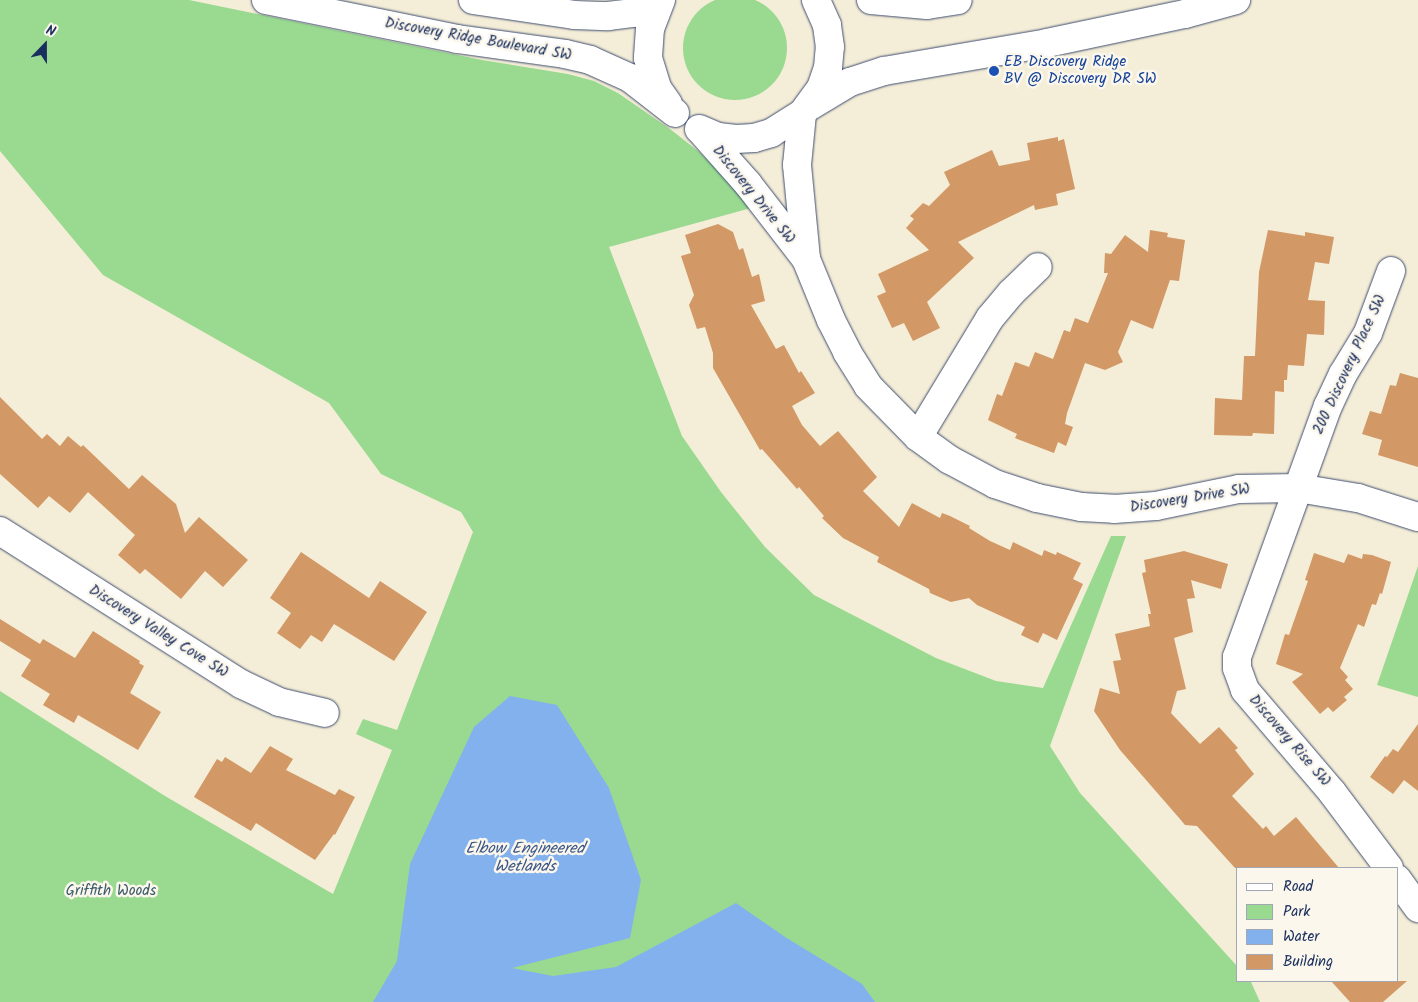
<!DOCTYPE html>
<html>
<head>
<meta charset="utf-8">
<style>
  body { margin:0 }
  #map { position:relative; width:1418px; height:1002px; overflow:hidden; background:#f4edd7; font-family:Kalam,sans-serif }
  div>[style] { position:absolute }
  .green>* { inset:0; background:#99da90 }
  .round { border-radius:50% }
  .water>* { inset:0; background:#82b1ed }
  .building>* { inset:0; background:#d29866 }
  .roads { filter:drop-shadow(0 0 1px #3c4c70) drop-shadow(0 0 1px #3c4c70) }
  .minor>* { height:28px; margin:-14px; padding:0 14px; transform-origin:14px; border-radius:14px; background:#fff }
  .dots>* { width:14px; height:14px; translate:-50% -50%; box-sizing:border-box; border:2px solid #fbf7ec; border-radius:50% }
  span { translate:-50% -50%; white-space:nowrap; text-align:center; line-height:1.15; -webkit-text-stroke:5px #fbf7ec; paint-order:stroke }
  .street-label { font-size:15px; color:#1b2f5e }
  .transit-label { font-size:15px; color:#164399 }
  .left { translate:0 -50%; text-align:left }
  .park-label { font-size:15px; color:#3a5a6a }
  .water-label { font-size:16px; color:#3a5689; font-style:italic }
  .legend { position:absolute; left:1236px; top:867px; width:162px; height:115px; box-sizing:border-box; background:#fbf7ec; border:1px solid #a1a7b3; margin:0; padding:6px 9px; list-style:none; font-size:15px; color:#1b2f5e }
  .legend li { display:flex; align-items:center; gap:10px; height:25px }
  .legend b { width:25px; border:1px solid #a1a7b3 }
  .north { position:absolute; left:20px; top:20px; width:50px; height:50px; -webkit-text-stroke:4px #fbf7ec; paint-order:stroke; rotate:22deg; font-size:14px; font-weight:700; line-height:20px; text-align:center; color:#1b2f5e }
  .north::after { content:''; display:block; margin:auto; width:18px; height:22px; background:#1b2f5e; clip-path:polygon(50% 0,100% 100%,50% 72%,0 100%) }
</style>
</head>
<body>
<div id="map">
  <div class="green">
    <i class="round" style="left:683px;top:-4px;width:104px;height:104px"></i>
    <i style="clip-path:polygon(0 0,189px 0,482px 60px,568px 74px,594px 81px,618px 93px,670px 129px,698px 151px,731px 183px,751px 208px,609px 247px,682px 436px,721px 492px,765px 547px,814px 595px,936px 658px,996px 681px,1043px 688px,1111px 536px,1126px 536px,1050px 746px,1080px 793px,1237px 966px,1237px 981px,1251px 982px,1260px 1002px,0 1002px,0 691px,165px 796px,333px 894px,392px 750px,356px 734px,363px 719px,397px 730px,473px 532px,461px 512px,381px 474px,329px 403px,103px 275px,0 151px)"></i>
    <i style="clip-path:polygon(1418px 566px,1418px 697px,1377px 685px)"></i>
  </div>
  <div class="water">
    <i style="clip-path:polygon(510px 696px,557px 705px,609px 788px,641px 880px,630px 938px,512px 968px,553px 976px,616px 967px,736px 903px,785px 937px,862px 984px,875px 1002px,373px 1002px,397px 961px,410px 864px,474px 727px)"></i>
  </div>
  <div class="building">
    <i style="clip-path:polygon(1058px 137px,1058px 141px,1064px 139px,1075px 189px,1056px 194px,1058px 205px,1035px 210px,1034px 205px,958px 242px,974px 258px,927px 302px,940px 328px,913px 341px,904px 323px,892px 328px,877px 296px,886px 292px,878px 274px,929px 250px,906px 228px,914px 219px,910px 216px,923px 203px,929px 206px,950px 185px,944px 172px,992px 150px,999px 166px,1030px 160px,1027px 143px)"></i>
    <i style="clip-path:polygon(718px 224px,733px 232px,739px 250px,743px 248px,752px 277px,759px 274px,765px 301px,751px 305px,776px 349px,784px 345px,799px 373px,801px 371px,815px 393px,792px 406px,802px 425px,820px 446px,838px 431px,877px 477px,863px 491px,899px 527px,912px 503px,940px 518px,942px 513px,950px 516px,970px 526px,969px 528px,990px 541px,1010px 550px,1013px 542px,1042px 556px,1044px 550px,1056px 555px,1057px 552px,1081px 563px,1073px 579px,1083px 584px,1057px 640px,1043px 633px,1038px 643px,1021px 635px,1025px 627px,977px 605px,969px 598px,951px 602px,930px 593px,929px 589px,877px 562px,879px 557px,843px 538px,822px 518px,824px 516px,799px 487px,797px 489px,762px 449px,760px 450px,713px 368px,713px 353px,705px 327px,697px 329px,689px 305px,694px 295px,681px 256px,691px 253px,685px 235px)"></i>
    <i style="clip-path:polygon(1150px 230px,1168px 233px,1167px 237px,1185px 240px,1179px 281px,1170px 280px,1153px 329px,1131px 320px,1118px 352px,1123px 362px,1105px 370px,1085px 363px,1067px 413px,1065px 424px,1073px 427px,1066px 446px,1058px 442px,1054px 453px,1015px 438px,1017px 434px,988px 420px,997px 394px,1002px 396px,1015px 362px,1029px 367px,1035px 352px,1053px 359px,1064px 330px,1070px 332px,1075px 318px,1088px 323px,1108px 273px,1104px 273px,1105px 253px,1111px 254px,1125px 235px,1148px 252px)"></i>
    <i style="clip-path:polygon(1268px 230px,1305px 236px,1305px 232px,1334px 237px,1329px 264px,1315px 262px,1308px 300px,1325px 301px,1324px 335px,1307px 334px,1304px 366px,1288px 365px,1287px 380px,1284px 380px,1284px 392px,1275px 391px,1274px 434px,1253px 433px,1252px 436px,1214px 435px,1215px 398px,1242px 400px,1244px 356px,1255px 356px,1259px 272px)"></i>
    <i style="clip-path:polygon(1400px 373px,1418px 378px,1418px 467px,1378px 455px,1382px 440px,1362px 434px,1370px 411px,1381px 414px,1390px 385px,1396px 386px)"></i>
    <i style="clip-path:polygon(0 397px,42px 439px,47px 434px,60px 446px,68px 436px,81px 447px,83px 445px,129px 489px,142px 475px,176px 504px,185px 533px,199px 517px,248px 560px,223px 587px,205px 571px,181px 599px,145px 569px,140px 574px,118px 555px,135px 535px,88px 492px,70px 513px,49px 496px,38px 508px,0 474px)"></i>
    <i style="clip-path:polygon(1184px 551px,1228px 564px,1221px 589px,1191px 580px,1195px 598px,1187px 599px,1193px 632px,1174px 638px,1186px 689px,1177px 691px,1171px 713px,1200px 744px,1219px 727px,1238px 748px,1235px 750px,1254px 774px,1232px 796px,1263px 829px,1266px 826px,1274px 836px,1296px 817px,1339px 868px,1235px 868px,1197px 826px,1185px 825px,1180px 819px,1120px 750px,1094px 711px,1100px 688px,1120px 694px,1113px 661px,1121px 660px,1115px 634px,1150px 626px,1148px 614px,1151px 614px,1142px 573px,1146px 572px,1144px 560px)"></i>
    <i style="clip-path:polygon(301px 552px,369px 598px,380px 581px,427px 612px,394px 661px,334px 624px,322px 642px,311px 635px,300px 649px,277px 633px,291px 613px,270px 598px)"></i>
    <i style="clip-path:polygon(1314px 553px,1344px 563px,1348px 554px,1362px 559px,1363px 554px,1372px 555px,1391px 562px,1382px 594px,1380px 593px,1376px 605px,1372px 604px,1364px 627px,1358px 624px,1340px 668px,1348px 677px,1345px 680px,1353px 689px,1344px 697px,1347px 700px,1333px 712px,1328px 707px,1320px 714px,1292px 682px,1303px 674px,1276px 664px,1285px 634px,1289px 635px,1308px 581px,1305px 580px)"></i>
    <i style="clip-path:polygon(0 619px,40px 644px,43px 639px,75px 658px,93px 631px,140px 661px,139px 663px,144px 666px,130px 693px,161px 712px,138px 750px,78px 715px,74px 723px,43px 705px,50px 694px,21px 676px,31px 660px,0 641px)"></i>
    <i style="clip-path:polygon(1418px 724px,1418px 791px,1404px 780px,1393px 794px,1370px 777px,1385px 756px,1387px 757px,1393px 749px,1398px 752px)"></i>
    <i style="clip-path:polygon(270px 746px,293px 759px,286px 770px,335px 795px,339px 789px,355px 797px,335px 835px,334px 834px,315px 860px,256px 823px,251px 831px,194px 797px,217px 759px,222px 762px,225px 757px,251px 773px)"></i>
    <i style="clip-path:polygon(1331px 981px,1407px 981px,1383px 1002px,1350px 1002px)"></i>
  </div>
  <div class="roads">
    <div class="minor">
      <i style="left:266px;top:0;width:195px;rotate:11.5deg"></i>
      <i style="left:457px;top:39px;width:109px;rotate:7.9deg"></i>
      <i style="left:565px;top:54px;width:26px;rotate:13deg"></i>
      <i style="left:590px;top:60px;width:44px;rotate:24.2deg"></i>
      <i style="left:630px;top:78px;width:57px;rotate:37.9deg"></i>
      <i style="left:473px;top:0;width:102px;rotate:8.4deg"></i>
      <i style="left:574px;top:15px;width:34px;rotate:2deg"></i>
      <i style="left:608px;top:16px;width:26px;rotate:-7deg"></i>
      <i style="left:634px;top:13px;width:28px;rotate:-27deg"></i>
      <i style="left:661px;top:0;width:30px;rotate:111deg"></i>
      <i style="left:650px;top:28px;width:30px;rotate:94deg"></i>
      <i style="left:648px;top:58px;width:31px;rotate:73deg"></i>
      <i style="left:657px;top:88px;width:19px;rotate:55deg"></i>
      <i style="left:871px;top:0;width:56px;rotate:5.1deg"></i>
      <i style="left:927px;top:5px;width:31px;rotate:-9deg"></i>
      <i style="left:810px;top:106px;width:47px;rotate:-31deg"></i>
      <i style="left:850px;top:82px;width:36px;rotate:-18deg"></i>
      <i style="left:884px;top:71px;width:165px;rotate:-9.7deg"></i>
      <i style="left:1047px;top:43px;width:141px;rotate:-11.9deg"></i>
      <i style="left:1185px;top:14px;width:53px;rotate:-15.4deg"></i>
      <i style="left:802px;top:114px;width:51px;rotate:95.6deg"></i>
      <i style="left:797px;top:165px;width:94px;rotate:84.5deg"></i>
      <i style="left:699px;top:129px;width:21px;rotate:23deg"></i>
      <i style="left:718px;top:137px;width:18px;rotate:6deg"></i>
      <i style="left:736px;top:139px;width:18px;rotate:-3deg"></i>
      <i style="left:754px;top:138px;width:18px;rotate:-16deg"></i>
      <i style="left:771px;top:133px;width:36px;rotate:-32deg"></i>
      <i style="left:802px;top:114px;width:32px;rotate:-54deg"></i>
      <i style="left:821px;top:88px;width:21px;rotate:-71deg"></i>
      <i style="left:828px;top:68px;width:21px;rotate:-85deg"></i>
      <i style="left:830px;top:47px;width:22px;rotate:-98deg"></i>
      <i style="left:827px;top:25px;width:27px;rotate:-114deg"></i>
      <i style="left:701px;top:131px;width:71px;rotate:48.4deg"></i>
      <i style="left:748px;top:184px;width:95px;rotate:52.3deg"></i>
      <i style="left:806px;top:259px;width:66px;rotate:67.7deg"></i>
      <i style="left:831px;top:320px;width:36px;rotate:63deg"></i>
      <i style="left:847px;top:352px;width:40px;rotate:58deg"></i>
      <i style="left:868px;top:386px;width:71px;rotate:45.6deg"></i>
      <i style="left:918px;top:437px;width:39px;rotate:36deg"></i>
      <i style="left:950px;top:460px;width:51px;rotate:28.1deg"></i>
      <i style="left:995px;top:484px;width:44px;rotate:18.4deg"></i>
      <i style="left:1037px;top:498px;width:45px;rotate:11.6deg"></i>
      <i style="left:1081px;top:507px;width:33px;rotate:3deg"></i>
      <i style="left:1114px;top:509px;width:42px;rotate:-4.1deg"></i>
      <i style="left:1156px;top:506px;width:85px;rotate:-11.6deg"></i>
      <i style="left:1239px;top:489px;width:59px;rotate:-1deg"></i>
      <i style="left:1298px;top:488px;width:61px;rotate:9.5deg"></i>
      <i style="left:1358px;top:498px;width:63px;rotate:17.6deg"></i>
      <i style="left:918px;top:437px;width:139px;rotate:-58.8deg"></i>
      <i style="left:990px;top:318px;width:33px;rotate:-50deg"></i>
      <i style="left:1011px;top:293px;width:37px;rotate:-44deg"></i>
      <i style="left:0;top:531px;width:285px;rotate:32.4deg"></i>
      <i style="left:241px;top:684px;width:42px;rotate:25.3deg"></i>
      <i style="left:279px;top:702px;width:47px;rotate:13.4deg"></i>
      <i style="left:1389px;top:868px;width:95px;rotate:-126.9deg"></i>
      <i style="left:1332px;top:792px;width:134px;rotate:-130.5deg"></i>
      <i style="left:1245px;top:690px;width:23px;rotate:-110deg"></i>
      <i style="left:1237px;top:668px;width:11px;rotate:-90deg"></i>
      <i style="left:1237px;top:657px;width:267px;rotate:-70.1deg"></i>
      <i style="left:1328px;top:406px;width:35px;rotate:-65deg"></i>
      <i style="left:1343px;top:374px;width:48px;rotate:-58.6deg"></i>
      <i style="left:1368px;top:333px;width:66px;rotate:-69.6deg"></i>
      <i style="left:1397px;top:879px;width:36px;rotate:54deg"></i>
    </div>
  </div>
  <div class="dots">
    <i style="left:994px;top:71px;background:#1a4fb4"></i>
  </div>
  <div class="street-label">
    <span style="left:478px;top:40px;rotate:10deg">Discovery Ridge Boulevard SW</span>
    <span style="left:753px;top:195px;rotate:51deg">Discovery Drive SW</span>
    <span style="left:1350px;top:365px;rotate:-65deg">200 Discovery Place SW</span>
    <span style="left:1190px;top:499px;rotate:-9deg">Discovery Drive SW</span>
    <span style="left:158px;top:632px;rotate:32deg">Discovery Valley Cove SW</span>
    <span style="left:1289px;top:741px;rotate:49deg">Discovery Rise SW</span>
  </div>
  <div class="transit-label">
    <span class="left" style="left:1004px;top:71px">EB Discovery Ridge<br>BV @ Discovery DR SW</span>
  </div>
  <div class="park-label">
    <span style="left:111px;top:892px">Griffith Woods</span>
  </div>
  <div class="water-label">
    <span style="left:525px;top:858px">Elbow Engineered<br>Wetlands</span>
  </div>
  <ul class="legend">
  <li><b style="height:6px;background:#fff"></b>Road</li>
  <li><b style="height:14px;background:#99da90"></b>Park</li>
  <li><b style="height:14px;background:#82b1ed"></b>Water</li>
  <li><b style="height:14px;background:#d29866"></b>Building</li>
  </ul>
  <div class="north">N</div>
</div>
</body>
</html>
